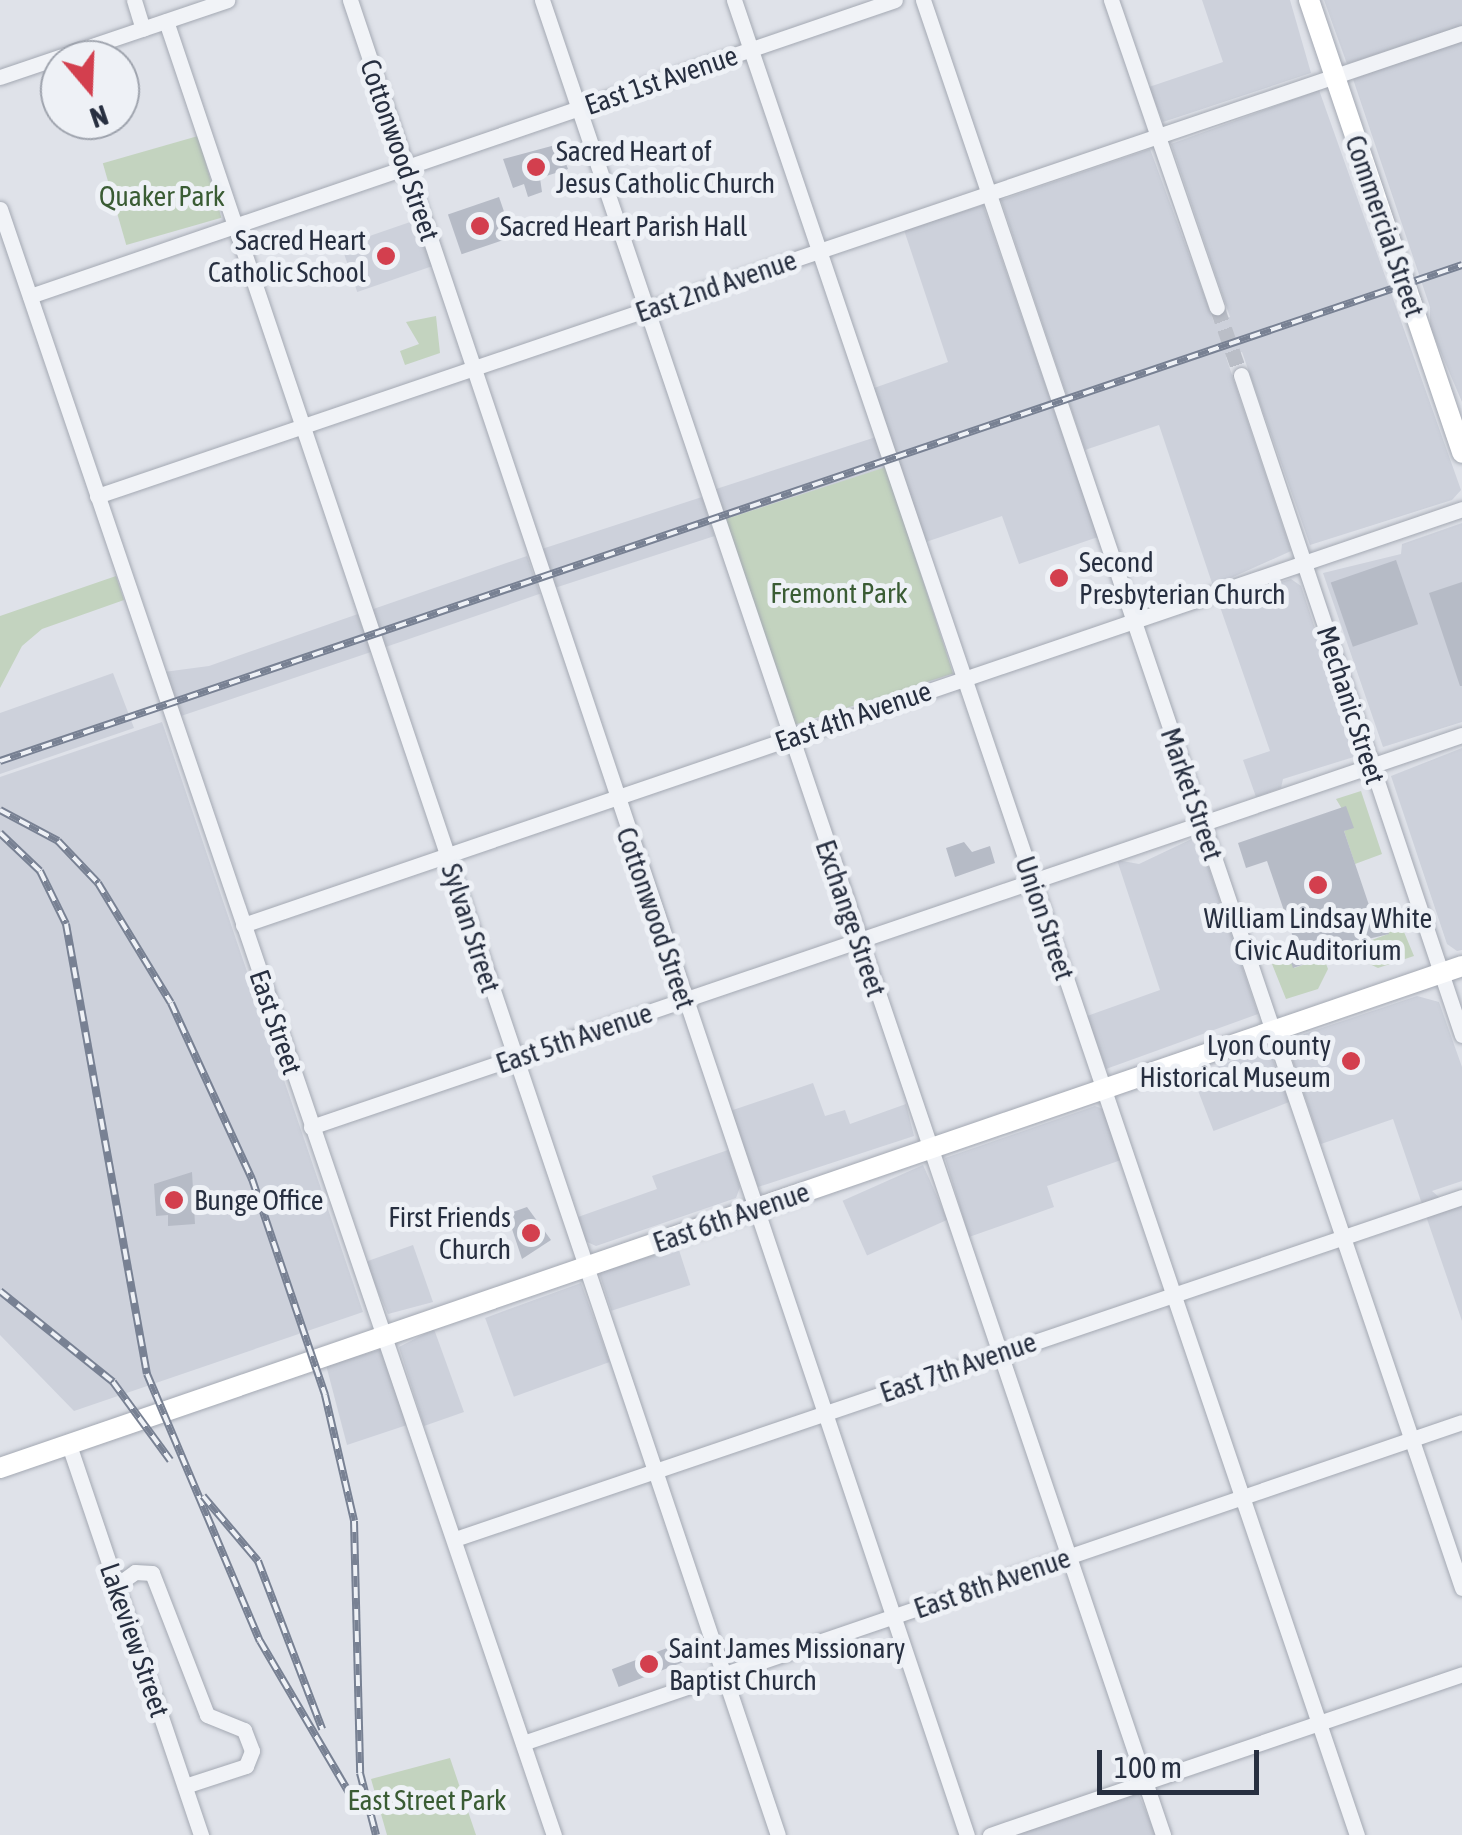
<!DOCTYPE html>
<html>
<head>
<meta charset="utf-8">
<style>
  body { margin:0 }
  #map { position:relative; width:1462px; height:1835px; overflow:hidden; background:#dfe2e9; font-family:"Asap Condensed",sans-serif }
  div>[style] { position:absolute }
  .built>* { inset:0; background:#cdd1db; transform-origin:0 0 }
  .green>* { inset:0; background:#c3d3bf; transform-origin:0 0 }
  .building>* { inset:0; background:#b6bbc6; transform-origin:0 0 }
  .minor-tunnel>* { height:15px; margin-top:-7.5px; transform-origin:0; background:repeating-linear-gradient(90deg,#babec7 0 15px,transparent 0 23px) }
  .roads { filter:drop-shadow(0 0 2px #a4a9b3) drop-shadow(0 0 2px #a4a9b3) }
  .minor>* { height:15px; margin:-7.5px; padding:0 7.5px; transform-origin:7.5px; border-radius:7.5px; background:#f1f3f7 }
  .major>* { height:20px; margin:-10px; padding:0 10px; transform-origin:10px; border-radius:10px; background:#fff }
  .rail>* { height:8px; margin-top:-4px; transform-origin:0; background:repeating-linear-gradient(90deg,#eef1f6 0 11px,#788193 0 22px); box-sizing:border-box; border-block:2px solid #788193 }
  .dots>* { width:28px; height:28px; translate:-50% -50%; box-sizing:border-box; border:5px solid #eef1f6; border-radius:50% }
  span { translate:-50% -50%; white-space:nowrap; text-align:center; line-height:1.15; -webkit-text-stroke:10px #eef1f6; paint-order:stroke }
  .street-label { font-size:28px; color:#272f40 }
  .poi-label { font-size:28px; color:#272f40 }
  .left { translate:0 -50%; text-align:left }
  .right { translate:-100% -50%; text-align:right }
  .park-label { font-size:28px; color:#3a5c34 }
  .north { position:absolute; left:40px; top:40px; width:100px; height:100px; box-sizing:border-box; background:#eef1f6; border:2px solid #9ea3ad; border-radius:50%; rotate:161deg; font-size:28px; font-weight:700; line-height:40px; text-align:center; color:#272f40 }
  .north::after { content:''; display:block; margin:auto; width:35px; height:45px; background:#d33f4e; clip-path:polygon(50% 0,100% 100%,50% 72%,0 100%) }
  .scale { position:absolute; left:1097px; top:1750px; width:162px; height:45px; box-sizing:border-box; border:5px solid #272f40; border-top:0; padding-left:12px; font-size:30px; line-height:35px; white-space:nowrap; color:#272f40; -webkit-text-stroke:8px #eef1f6; paint-order:stroke }
</style>
</head>
<body>
<div id="map">
  <div class="built">
    <i style="clip-path:polygon(1202px 0,1290px 0,1311px 73px,1163px 122px,1149px 87px,1223px 62px)"></i>
    <i style="clip-path:polygon(1324px 0,1462px 0,1462px 26px,1347px 64px)"></i>
    <i style="clip-path:polygon(1462px 39px,1462px 402px,1430px 327px,1430px 307px,1353px 79px)"></i>
    <i style="clip-path:polygon(1319px 90px,1461px 490px,1452px 500px,1310px 545px,1242px 352px,1226px 357px,1291px 551px,1213px 586px,1159px 425px,1085px 450px,1001px 200px,1150px 149px,1214px 322px,1230px 317px,1171px 144px)"></i>
    <i style="clip-path:polygon(983px 205px,1098px 537px,1019px 564px,1002px 516px,926px 542px,874px 388px,948px 362px,904px 230px)"></i>
    <i style="left:416px;top:220px;width:49px;height:79px;rotate:71deg"></i>
    <i style="left:876px;top:437px;width:32px;height:169px;rotate:72deg"></i>
    <i style="left:702px;top:497px;width:41px;height:170px;rotate:72deg"></i>
    <i style="clip-path:polygon(1462px 523px,1462px 722px,1383px 747px,1323px 573px,1401px 554px,1402px 544px)"></i>
    <i style="left:527px;top:556px;width:40px;height:164px;rotate:71deg"></i>
    <i style="clip-path:polygon(1291px 579px,1301px 586px,1357px 756px,1283px 779px,1281px 788px,1256px 797px,1243px 760px,1270px 751px,1218px 601px)"></i>
    <i style="clip-path:polygon(358px 614px,371px 652px,181px 716px,164px 672px,209px 666px)"></i>
    <i style="clip-path:polygon(113px 673px,134px 728px,0 774px,0 713px)"></i>
    <i style="clip-path:polygon(162px 722px,363px 1312px,74px 1411px,0 1335px,0 777px)"></i>
    <i style="clip-path:polygon(1462px 748px,1462px 950px,1457px 951px,1447px 944px,1391px 776px)"></i>
    <i style="clip-path:polygon(1198px 836px,1258px 1014px,1106px 1069px,1087px 1016px,1160px 990px,1117px 860px,1139px 864px)"></i>
    <i style="clip-path:polygon(1417px 996px,1439px 1002px,1462px 1067px,1462px 1181px,1432px 1191px,1440px 1198px,1422px 1204px,1393px 1119px,1321px 1144px,1288px 1047px,1304px 1034px)"></i>
    <i style="left:1268px;top:1047px;width:59px;height:81px;rotate:69deg"></i>
    <i style="clip-path:polygon(813px 1083px,825px 1116px,845px 1110px,850px 1124px,906px 1104px,914px 1136px,758px 1187px,730px 1111px)"></i>
    <i style="clip-path:polygon(1095px 1106px,1103px 1109px,1121px 1160px,1047px 1186px,1054px 1207px,969px 1237px,945px 1158px)"></i>
    <i style="clip-path:polygon(728px 1150px,740px 1187px,736px 1198px,596px 1246px,585px 1241px,578px 1217px,657px 1189px,652px 1176px)"></i>
    <i style="left:923px;top:1165px;width:60px;height:88px;rotate:66deg"></i>
    <i style="clip-path:polygon(1462px 1204px,1462px 1321px,1426px 1216px)"></i>
    <i style="clip-path:polygon(413px 1245px,433px 1302px,388px 1314px,365px 1262px)"></i>
    <i style="left:678px;top:1247px;width:40px;height:83px;rotate:72deg"></i>
    <i style="left:581px;top:1283px;width:84px;height:102px;rotate:70deg"></i>
    <i style="clip-path:polygon(434px 1329px,464px 1412px,424px 1426px,399px 1347px)"></i>
    <i style="clip-path:polygon(382px 1349px,410px 1424px,347px 1445px,326px 1365px)"></i>
    <i style="clip-path:polygon(1138px 1793px,1156px 1835px,1013px 1835px,1136px 1794px)"></i>
  </div>
  <div class="green">
    <i style="left:198px;top:136px;width:85px;height:99px;rotate:74deg"></i>
    <i style="clip-path:polygon(436px 316px,440px 353px,405px 365px,400px 351px,419px 344px,406px 322px)"></i>
    <i style="left:886px;top:467px;width:217px;height:169px;rotate:72deg"></i>
    <i style="clip-path:polygon(116px 576px,124px 600px,42px 629px,22px 646px,0 688px,0 616px)"></i>
    <i style="clip-path:polygon(1361px 791px,1382px 854px,1355px 864px,1344px 831px,1353px 827px,1336px 799px)"></i>
    <i style="clip-path:polygon(1399px 920px,1414px 956px,1378px 968px,1361px 960px,1356px 946px,1388px 934px,1386px 925px)"></i>
    <i style="clip-path:polygon(1321px 950px,1328px 969px,1318px 989px,1286px 999px,1272px 964px,1289px 958px,1294px 968px,1320px 959px)"></i>
    <i style="clip-path:polygon(450px 1758px,476px 1835px,387px 1835px,371px 1779px)"></i>
  </div>
  <div class="building">
    <i style="clip-path:polygon(559px 144px,568px 169px,540px 178px,542px 192px,528px 197px,524px 184px,513px 188px,503px 159px)"></i>
    <i style="left:499px;top:197px;width:42px;height:54px;rotate:71deg"></i>
    <i style="left:1396px;top:560px;width:68px;height:69px;rotate:71deg"></i>
    <i style="clip-path:polygon(1462px 582px,1462px 686px,1460px 686px,1429px 593px)"></i>
    <i style="clip-path:polygon(1346px 806px,1354px 828px,1344px 831px,1372px 914px,1381px 911px,1389px 934px,1317px 951px,1320px 959px,1293px 968px,1284px 943px,1294px 940px,1267px 861px,1246px 868px,1238px 843px)"></i>
    <i style="clip-path:polygon(964px 842px,972px 852px,990px 846px,995px 863px,955px 877px,946px 848px)"></i>
    <i style="clip-path:polygon(192px 1172px,195px 1224px,168px 1226px,168px 1215px,156px 1216px,154px 1184px)"></i>
    <i style="clip-path:polygon(527px 1207px,551px 1240px,522px 1259px,507px 1214px)"></i>
    <i style="left:680px;top:1643px;width:19px;height:73px;rotate:69deg"></i>
  </div>
  <div class="minor-tunnel">
    <i style="left:1217px;top:307px;width:72px;rotate:70.6deg"></i>
  </div>
  <div class="roads">
    <div class="minor">
      <i style="left:134px;top:0;width:30px;rotate:73deg"></i>
      <i style="left:350px;top:0;width:1936px;rotate:71.42deg"></i>
      <i style="left:542px;top:0;width:1937px;rotate:71.3deg"></i>
      <i style="left:734px;top:0;width:1938px;rotate:71.25deg"></i>
      <i style="left:923px;top:0;width:1677px;rotate:71.25deg"></i>
      <i style="left:1111px;top:0;width:325px;rotate:71deg"></i>
      <i style="left:166px;top:21px;width:1914px;rotate:71.36deg"></i>
      <i style="left:0;top:77px;width:240px;rotate:-18.7deg"></i>
      <i style="left:0;top:209px;width:1718px;rotate:71.19deg"></i>
      <i style="left:30px;top:296px;width:914px;rotate:-18.89deg"></i>
      <i style="left:1241px;top:375px;width:696px;rotate:71.49deg"></i>
      <i style="left:97px;top:496px;width:1441px;rotate:-18.74deg"></i>
      <i style="left:243px;top:925px;width:1288px;rotate:-18.84deg"></i>
      <i style="left:311px;top:1127px;width:1216px;rotate:-18.81deg"></i>
      <i style="left:69px;top:1445px;width:412px;rotate:71.3deg"></i>
      <i style="left:455px;top:1539px;width:1063px;rotate:-18.76deg"></i>
      <i style="left:117px;top:1585px;width:22px;rotate:-36deg"></i>
      <i style="left:135px;top:1572px;width:17px;rotate:3deg"></i>
      <i style="left:152px;top:1573px;width:152px;rotate:68.8deg"></i>
      <i style="left:207px;top:1715px;width:40px;rotate:22deg"></i>
      <i style="left:244px;top:1730px;width:22px;rotate:69deg"></i>
      <i style="left:252px;top:1751px;width:16px;rotate:112deg"></i>
      <i style="left:246px;top:1766px;width:64px;rotate:161.8deg"></i>
      <i style="left:523px;top:1743px;width:992px;rotate:-18.87deg"></i>
      <i style="left:990px;top:1835px;width:499px;rotate:-18.8deg"></i>
    </div>
    <div class="major">
      <i style="left:1309px;top:0;width:478px;rotate:71.3deg"></i>
      <i style="left:0;top:1468px;width:1546px;rotate:-18.95deg"></i>
    </div>
  </div>
  <div class="rail">
    <i style="left:0;top:761px;width:1544px;rotate:-18.74deg"></i>
    <i style="left:0;top:810px;width:66px;rotate:28.1deg"></i>
    <i style="left:58px;top:841px;width:58px;rotate:46.4deg"></i>
    <i style="left:98px;top:883px;width:140px;rotate:58.7deg"></i>
    <i style="left:171px;top:1003px;width:194px;rotate:65.3deg"></i>
    <i style="left:252px;top:1179px;width:228px;rotate:71.3deg"></i>
    <i style="left:325px;top:1395px;width:129px;rotate:77deg"></i>
    <i style="left:354px;top:1521px;width:252px;rotate:88.6deg"></i>
    <i style="left:360px;top:1773px;width:64px;rotate:75.5deg"></i>
    <i style="left:0;top:833px;width:55px;rotate:43.5deg"></i>
    <i style="left:40px;top:871px;width:59px;rotate:63.9deg"></i>
    <i style="left:66px;top:924px;width:457px;rotate:79.8deg"></i>
    <i style="left:147px;top:1374px;width:290px;rotate:67.1deg"></i>
    <i style="left:260px;top:1641px;width:199px;rotate:59.6deg"></i>
    <i style="left:0;top:1291px;width:145px;rotate:38.8deg"></i>
    <i style="left:113px;top:1382px;width:97px;rotate:53.8deg"></i>
    <i style="left:203px;top:1496px;width:85px;rotate:49.8deg"></i>
    <i style="left:258px;top:1561px;width:180px;rotate:69.1deg"></i>
  </div>
  <div class="dots">
    <i style="left:536px;top:167px;background:#d33f4e"></i>
    <i style="left:480px;top:226px;background:#d33f4e"></i>
    <i style="left:386px;top:256px;background:#d33f4e"></i>
    <i style="left:1059px;top:578px;background:#d33f4e"></i>
    <i style="left:1318px;top:885px;background:#d33f4e"></i>
    <i style="left:1351px;top:1061px;background:#d33f4e"></i>
    <i style="left:174px;top:1200px;background:#d33f4e"></i>
    <i style="left:531px;top:1233px;background:#d33f4e"></i>
    <i style="left:649px;top:1664px;background:#d33f4e"></i>
  </div>
  <div class="street-label">
    <span style="left:661px;top:80px;rotate:-19deg">East 1st Avenue</span>
    <span style="left:400px;top:150px;rotate:71deg">Cottonwood Street</span>
    <span style="left:1385px;top:226px;rotate:71deg">Commercial Street</span>
    <span style="left:716px;top:286px;rotate:-19deg">East 2nd Avenue</span>
    <span style="left:1351px;top:705px;rotate:72deg">Mechanic Street</span>
    <span style="left:853px;top:716px;rotate:-19deg">East 4th Avenue</span>
    <span style="left:1192px;top:794px;rotate:71deg">Market Street</span>
    <span style="left:656px;top:918px;rotate:71deg">Cottonwood Street</span>
    <span style="left:851px;top:918px;rotate:71deg">Exchange Street</span>
    <span style="left:1045px;top:918px;rotate:71deg">Union Street</span>
    <span style="left:471px;top:928px;rotate:72deg">Sylvan Street</span>
    <span style="left:276px;top:1022px;rotate:71deg">East Street</span>
    <span style="left:574px;top:1038px;rotate:-19deg">East 5th Avenue</span>
    <span style="left:731px;top:1217px;rotate:-19deg">East 6th Avenue</span>
    <span style="left:958px;top:1367px;rotate:-19deg">East 7th Avenue</span>
    <span style="left:992px;top:1583px;rotate:-19deg">East 8th Avenue</span>
    <span style="left:135px;top:1640px;rotate:71deg">Lakeview Street</span>
  </div>
  <div class="poi-label">
    <span class="left" style="left:556px;top:167px">Sacred Heart of<br>Jesus Catholic Church</span>
    <span class="left" style="left:500px;top:226px">Sacred Heart Parish Hall</span>
    <span class="right" style="left:366px;top:256px">Sacred Heart<br>Catholic School</span>
    <span class="left" style="left:1079px;top:578px">Second<br>Presbyterian Church</span>
    <span style="left:1318px;top:934px">William Lindsay White<br>Civic Auditorium</span>
    <span class="right" style="left:1331px;top:1061px">Lyon County<br>Historical Museum</span>
    <span class="left" style="left:194px;top:1200px">Bunge Office</span>
    <span class="right" style="left:511px;top:1233px">First Friends<br>Church</span>
    <span class="left" style="left:669px;top:1664px">Saint James Missionary<br>Baptist Church</span>
  </div>
  <div class="park-label">
    <span style="left:162px;top:196px">Quaker Park</span>
    <span style="left:839px;top:593px">Fremont Park</span>
    <span style="left:427px;top:1800px">East Street Park</span>
  </div>
  <div class="north">N</div>
  <div class="scale">100 m</div>
</div>
</body>
</html>
